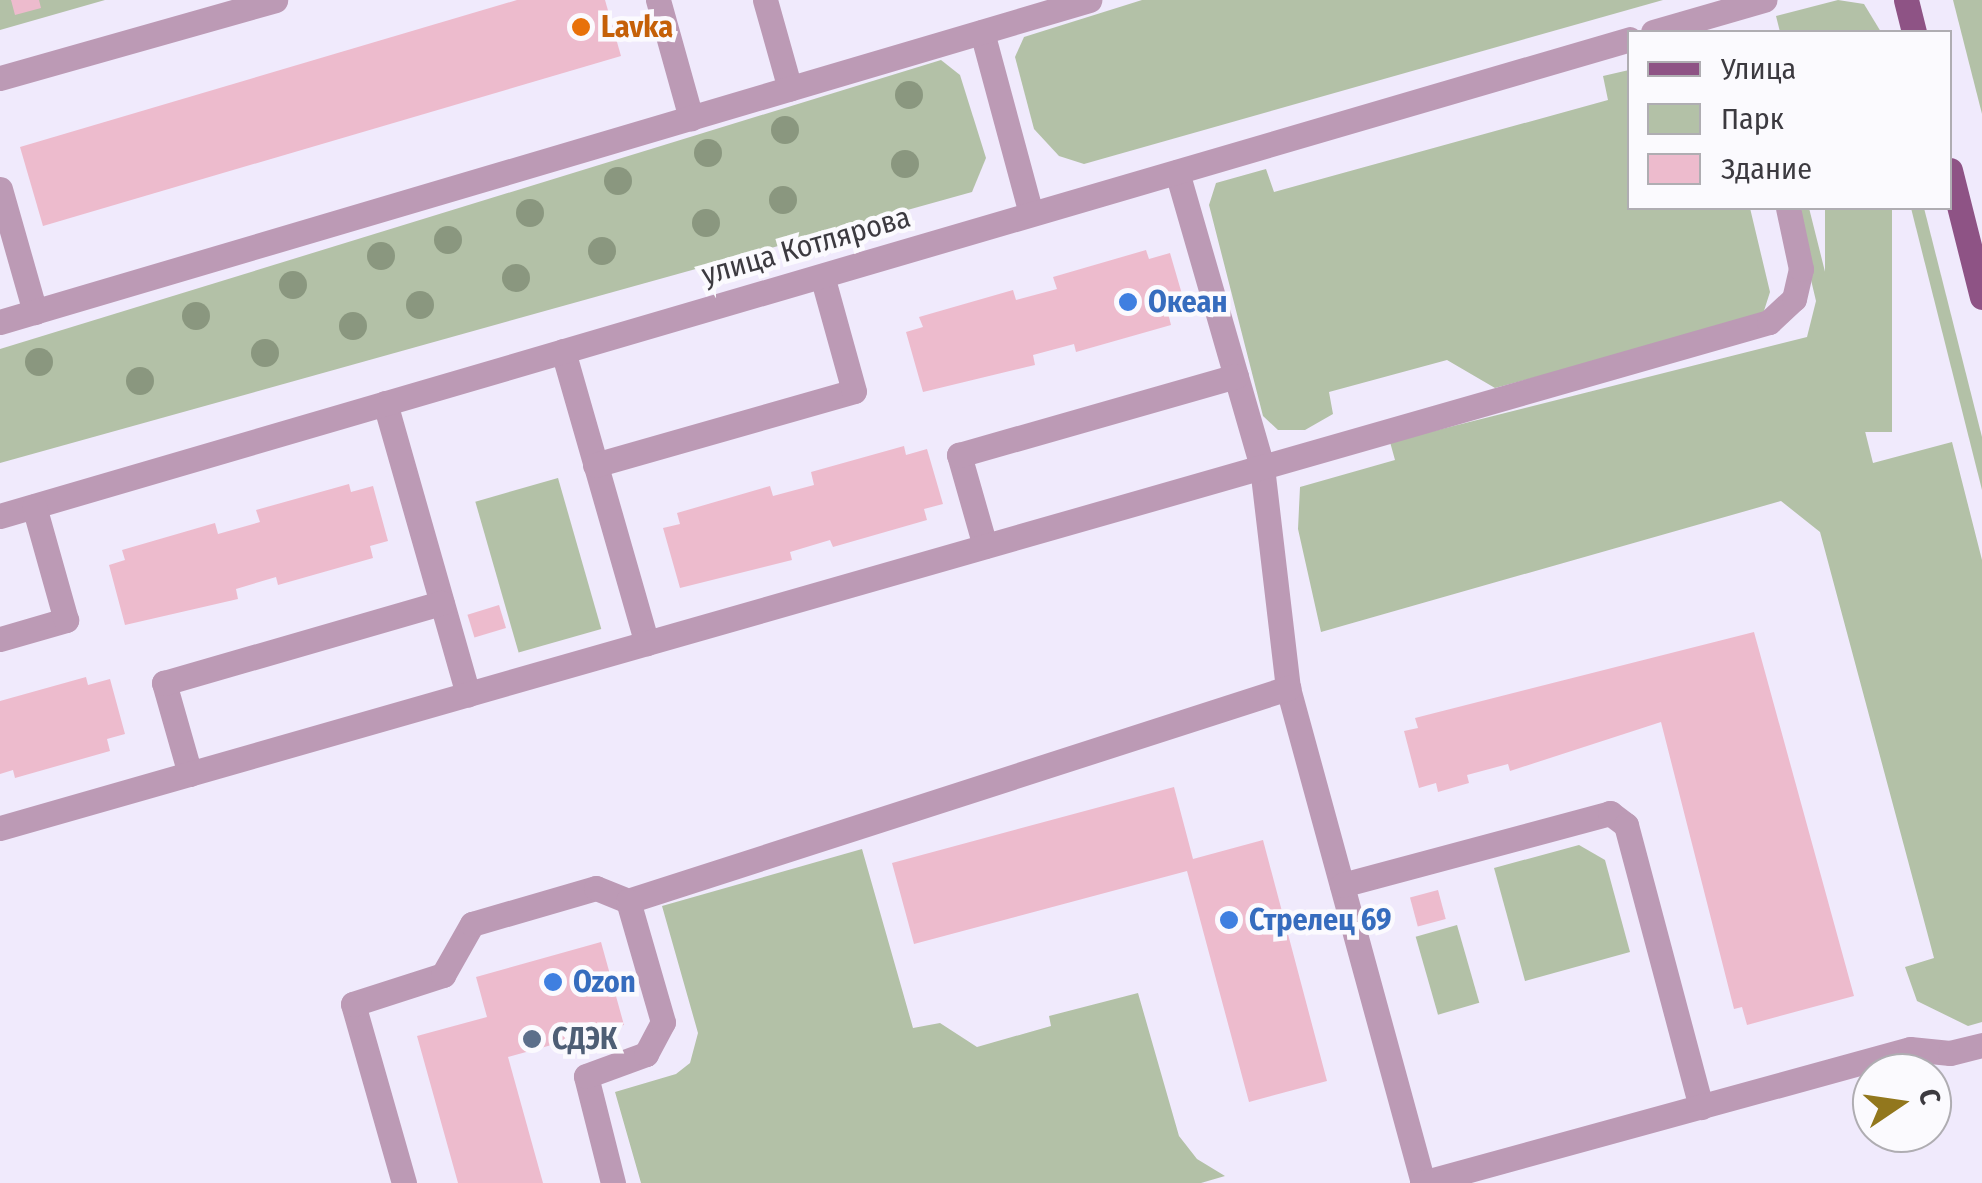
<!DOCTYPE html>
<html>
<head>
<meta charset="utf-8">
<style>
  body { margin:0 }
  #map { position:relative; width:1982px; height:1183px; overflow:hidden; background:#f0eafc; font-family:"Fira Sans Condensed",sans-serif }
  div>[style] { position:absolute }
  .green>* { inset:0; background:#b3c1a7; transform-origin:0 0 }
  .building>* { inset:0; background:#edbbcd; transform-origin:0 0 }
  .minor>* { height:25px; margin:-12.5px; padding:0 12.5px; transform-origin:12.5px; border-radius:12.5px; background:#bc9ab5 }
  .major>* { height:25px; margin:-12.5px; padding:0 12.5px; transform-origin:12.5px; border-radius:12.5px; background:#8e5385 }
  .trees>* { width:28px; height:28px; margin:-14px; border-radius:50%; background:#8a977f }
  .dots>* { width:28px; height:28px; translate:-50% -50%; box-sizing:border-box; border:5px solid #fbfafe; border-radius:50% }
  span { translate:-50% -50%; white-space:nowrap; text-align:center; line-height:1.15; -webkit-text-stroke:9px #fbfafe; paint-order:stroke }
  .food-label { font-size:30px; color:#c56008; font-weight:700 }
  .left { translate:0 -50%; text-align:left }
  .street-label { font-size:30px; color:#3c3a40 }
  .shop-label { font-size:30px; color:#366cbe; font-weight:700 }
  .service-label { font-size:30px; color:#4e5e75; font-weight:700 }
  .legend { position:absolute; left:1627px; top:30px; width:325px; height:180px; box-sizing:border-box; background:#fbfafe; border:2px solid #afadb2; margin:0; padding:12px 18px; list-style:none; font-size:30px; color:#3c3a40 }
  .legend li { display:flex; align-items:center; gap:20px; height:50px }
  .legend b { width:50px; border:2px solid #afadb2 }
  .north { position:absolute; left:1852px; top:1053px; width:100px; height:100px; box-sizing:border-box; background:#fbfafe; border:2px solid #afadb2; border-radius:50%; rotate:77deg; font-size:28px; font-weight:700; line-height:40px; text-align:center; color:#3c3a40 }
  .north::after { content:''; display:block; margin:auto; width:35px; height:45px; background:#92771d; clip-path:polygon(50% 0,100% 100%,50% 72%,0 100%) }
</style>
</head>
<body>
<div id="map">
  <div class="green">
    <i style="clip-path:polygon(0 0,105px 0,0 30px)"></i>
    <i style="clip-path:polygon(1142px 0,1663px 0,1084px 164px,1059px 156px,1034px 129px,1015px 57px,1024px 37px)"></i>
    <i style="clip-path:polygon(1838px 0,1864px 4px,1881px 32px,1780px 32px,1776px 16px)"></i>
    <i style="clip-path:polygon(1953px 0,1982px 0,1982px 114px)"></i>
    <i style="clip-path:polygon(941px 60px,960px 75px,986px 158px,972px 192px,0 463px,0 349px)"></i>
    <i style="clip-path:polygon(1629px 70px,1630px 208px,1750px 208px,1770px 292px,1762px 317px,1495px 388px,1447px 360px,1329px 392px,1333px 414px,1305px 430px,1278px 430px,1263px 416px,1209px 205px,1216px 183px,1266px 169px,1274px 192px,1608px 100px,1603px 76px)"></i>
    <i style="clip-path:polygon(1809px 208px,1873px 463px,1952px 442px,1982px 560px,1982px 1022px,1968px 1026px,1917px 1001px,1905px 967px,1934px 958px,1820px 532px,1781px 501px,1321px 632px,1298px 529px,1300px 487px,1395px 460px,1390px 442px,1807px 337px,1816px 301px,1795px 212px)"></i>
    <i style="left:1825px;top:208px;width:67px;height:224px"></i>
    <i style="clip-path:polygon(1911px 208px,1924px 208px,1982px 437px,1982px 490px)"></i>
    <i style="left:558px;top:478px;width:157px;height:86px;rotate:74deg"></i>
    <i style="clip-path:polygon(1579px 845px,1605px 860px,1630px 952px,1525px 981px,1494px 868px)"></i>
    <i style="clip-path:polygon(862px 849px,913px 1028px,940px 1023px,977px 1047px,1051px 1026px,1049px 1016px,1138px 993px,1179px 1136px,1197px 1159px,1225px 1176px,1201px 1183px,641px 1183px,615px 1092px,676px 1074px,690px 1063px,698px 1033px,662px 906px)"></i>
    <i style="left:1457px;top:925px;width:81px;height:43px;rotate:74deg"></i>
  </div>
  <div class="building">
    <i style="clip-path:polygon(11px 0,39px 0,41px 8px,15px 15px)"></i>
    <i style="clip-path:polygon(517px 0,605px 0,621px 56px,43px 226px,20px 147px)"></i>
    <i style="clip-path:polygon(1146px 250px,1149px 259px,1170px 253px,1186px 308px,1168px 313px,1171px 325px,1076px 352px,1074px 344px,1033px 355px,1035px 365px,923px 392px,906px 332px,923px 327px,919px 317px,1013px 290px,1016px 300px,1057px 289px,1053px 277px)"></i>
    <i style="clip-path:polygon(904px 446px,906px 455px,927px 449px,943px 504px,924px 509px,927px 520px,833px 547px,830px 540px,790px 552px,792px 560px,680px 588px,663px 528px,680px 524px,677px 513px,770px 486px,773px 496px,814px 485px,811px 472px)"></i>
    <i style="clip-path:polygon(349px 484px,351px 492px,373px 486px,388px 541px,370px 546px,373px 558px,278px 585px,276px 577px,236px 589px,238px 599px,125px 625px,109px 565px,125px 560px,122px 550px,215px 523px,218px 534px,260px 522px,256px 510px)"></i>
    <i style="left:499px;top:605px;width:24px;height:33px;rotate:73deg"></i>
    <i style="clip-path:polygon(1754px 632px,1854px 996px,1747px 1025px,1742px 1007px,1734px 1009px,1661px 722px,1510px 771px,1508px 764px,1467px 775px,1469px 783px,1438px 792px,1436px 783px,1419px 788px,1404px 731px,1418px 728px,1415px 718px)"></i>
    <i style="clip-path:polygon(86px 677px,88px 685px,110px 679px,125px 734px,107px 739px,110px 751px,15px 778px,13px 770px,0 774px,0 701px)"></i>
    <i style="clip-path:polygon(1174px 787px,1193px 859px,1263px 840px,1327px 1081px,1249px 1102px,1187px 871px,914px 944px,892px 863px)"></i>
    <i style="left:1438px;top:890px;width:30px;height:29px;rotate:75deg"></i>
    <i style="clip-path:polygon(601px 942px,624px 1025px,508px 1057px,543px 1183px,458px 1183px,417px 1036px,487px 1017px,476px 977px)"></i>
  </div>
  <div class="minor">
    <i style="left:658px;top:0;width:123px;rotate:74.4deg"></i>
    <i style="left:765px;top:0;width:92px;rotate:74.3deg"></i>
    <i style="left:982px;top:32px;width:188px;rotate:74.9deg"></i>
    <i style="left:1653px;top:32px;width:116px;rotate:-16.1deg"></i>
    <i style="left:0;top:78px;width:286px;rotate:-15.8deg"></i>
    <i style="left:1177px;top:172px;width:307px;rotate:73.9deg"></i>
    <i style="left:1262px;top:467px;width:223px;rotate:83.3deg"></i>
    <i style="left:1288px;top:688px;width:513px;rotate:74.74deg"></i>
    <i style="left:0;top:189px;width:128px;rotate:74.1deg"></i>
    <i style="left:0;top:322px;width:1136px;rotate:-16.47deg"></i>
    <i style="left:563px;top:351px;width:304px;rotate:74deg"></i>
    <i style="left:385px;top:403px;width:303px;rotate:74.1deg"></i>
    <i style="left:595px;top:465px;width:269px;rotate:-15.9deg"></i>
    <i style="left:854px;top:391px;width:119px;rotate:-105.5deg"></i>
    <i style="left:0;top:516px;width:1698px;rotate:-16.31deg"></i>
    <i style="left:985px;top:546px;width:95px;rotate:-105.9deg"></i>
    <i style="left:959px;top:455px;width:288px;rotate:-15.9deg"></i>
    <i style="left:0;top:639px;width:69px;rotate:-16.1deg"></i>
    <i style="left:66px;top:620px;width:118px;rotate:-105.7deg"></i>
    <i style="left:190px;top:774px;width:95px;rotate:-105.9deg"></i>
    <i style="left:164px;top:683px;width:289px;rotate:-16.1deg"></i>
    <i style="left:0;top:828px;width:1840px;rotate:-15.96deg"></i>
    <i style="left:1769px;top:322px;width:34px;rotate:-43deg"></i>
    <i style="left:1794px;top:299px;width:31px;rotate:-77deg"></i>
    <i style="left:1801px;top:269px;width:62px;rotate:-102deg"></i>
    <i style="left:1342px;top:885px;width:278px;rotate:-15deg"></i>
    <i style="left:1610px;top:813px;width:20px;rotate:37deg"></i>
    <i style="left:1626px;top:825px;width:292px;rotate:75.1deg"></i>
    <i style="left:404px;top:1183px;width:186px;rotate:-105.9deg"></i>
    <i style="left:353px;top:1004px;width:95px;rotate:-17.9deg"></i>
    <i style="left:443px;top:975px;width:59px;rotate:-60.4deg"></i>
    <i style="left:472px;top:924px;width:129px;rotate:-16.2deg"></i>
    <i style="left:596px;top:888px;width:35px;rotate:22deg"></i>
    <i style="left:628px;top:901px;width:694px;rotate:-17.89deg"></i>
    <i style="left:613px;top:1183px;width:110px;rotate:-104.2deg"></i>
    <i style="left:586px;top:1076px;width:64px;rotate:-20.1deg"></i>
    <i style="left:646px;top:1054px;width:36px;rotate:-62deg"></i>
    <i style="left:663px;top:1022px;width:126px;rotate:-106.1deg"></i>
    <i style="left:1422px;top:1183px;width:506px;rotate:-15.35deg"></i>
    <i style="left:1910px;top:1049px;width:40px;rotate:5.7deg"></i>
    <i style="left:1950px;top:1053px;width:33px;rotate:-14deg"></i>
  </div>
  <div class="major">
    <i style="left:1906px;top:0;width:33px;rotate:76deg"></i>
    <i style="left:1950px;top:170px;width:131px;rotate:75.9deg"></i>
  </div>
  <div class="trees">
    <i style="left:909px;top:95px"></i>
    <i style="left:785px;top:130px"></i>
    <i style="left:708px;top:153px"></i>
    <i style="left:905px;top:164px"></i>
    <i style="left:618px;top:181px"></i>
    <i style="left:783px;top:200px"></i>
    <i style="left:530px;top:213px"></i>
    <i style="left:706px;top:223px"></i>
    <i style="left:448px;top:240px"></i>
    <i style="left:602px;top:251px"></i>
    <i style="left:381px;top:256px"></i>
    <i style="left:516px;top:278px"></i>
    <i style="left:293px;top:285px"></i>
    <i style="left:420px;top:305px"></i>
    <i style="left:196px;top:316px"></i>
    <i style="left:353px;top:326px"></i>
    <i style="left:265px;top:353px"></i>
    <i style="left:39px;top:362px"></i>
    <i style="left:140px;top:381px"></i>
  </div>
  <div class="dots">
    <i style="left:581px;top:27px;background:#e8710a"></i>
    <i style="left:1128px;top:302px;background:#3f7fe0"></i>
    <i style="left:1229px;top:920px;background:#3f7fe0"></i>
    <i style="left:553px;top:982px;background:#3f7fe0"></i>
    <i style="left:532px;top:1039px;background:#5c6f8a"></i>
  </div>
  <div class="food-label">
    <span class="left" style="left:601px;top:27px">Lavka</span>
  </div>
  <div class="street-label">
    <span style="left:806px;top:246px;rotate:-16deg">улица Котлярова</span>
  </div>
  <div class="shop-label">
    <span class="left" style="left:1148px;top:302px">Океан</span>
    <span class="left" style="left:1249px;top:920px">Стрелец 69</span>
    <span class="left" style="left:573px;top:982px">Ozon</span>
  </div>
  <div class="service-label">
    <span class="left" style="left:552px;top:1039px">СДЭК</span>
  </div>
  <ul class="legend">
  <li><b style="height:12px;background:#8e5385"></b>Улица</li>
  <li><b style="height:28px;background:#b3c1a7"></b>Парк</li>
  <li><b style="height:28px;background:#edbbcd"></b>Здание</li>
  </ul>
  <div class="north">С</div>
</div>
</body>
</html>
